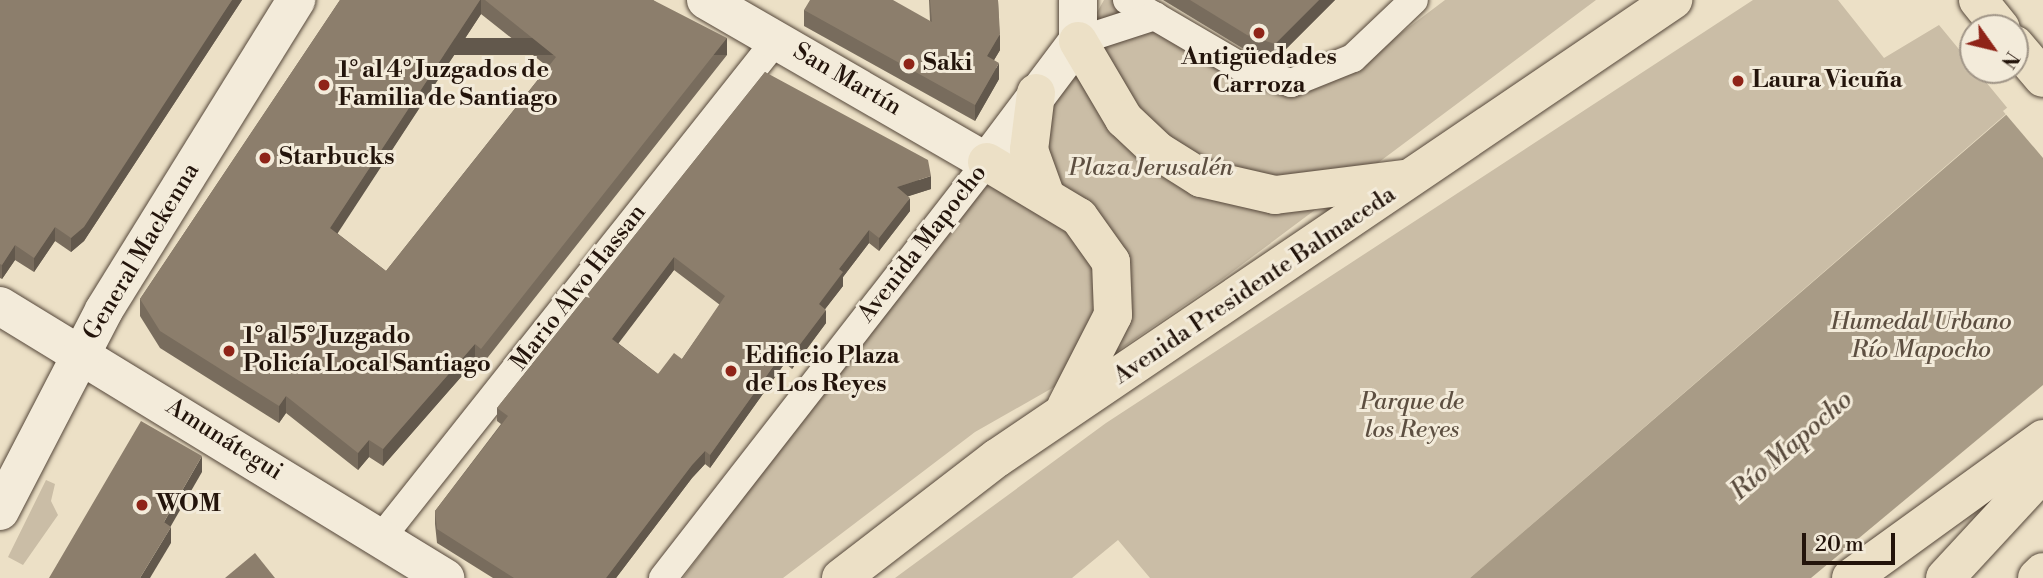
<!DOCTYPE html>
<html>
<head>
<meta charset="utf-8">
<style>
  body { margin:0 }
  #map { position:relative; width:2043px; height:578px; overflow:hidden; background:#ece0c6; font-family:"Libre Bodoni",serif }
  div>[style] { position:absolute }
  .green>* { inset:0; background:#cabda6 }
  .water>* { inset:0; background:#a89b86 }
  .pier>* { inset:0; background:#ece0c6 }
  .roads { filter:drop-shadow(0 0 2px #55473a) drop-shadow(0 0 2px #55473a) }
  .street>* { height:28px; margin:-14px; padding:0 14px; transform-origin:14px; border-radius:14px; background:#f3ebda }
  .secondary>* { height:38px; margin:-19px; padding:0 19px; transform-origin:19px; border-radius:19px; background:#f3ebda }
  .primary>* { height:38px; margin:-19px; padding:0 19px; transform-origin:19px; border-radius:19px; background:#ece0c6 }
  .highway>* { height:38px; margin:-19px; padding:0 19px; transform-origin:19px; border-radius:19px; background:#ece0c6 }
  .wall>* { inset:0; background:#786c5d }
  .shaded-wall>* { inset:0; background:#62584c; transform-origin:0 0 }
  .building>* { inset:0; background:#8c7e6c }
  .dots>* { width:19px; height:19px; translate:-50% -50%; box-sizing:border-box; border:4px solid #f3ebda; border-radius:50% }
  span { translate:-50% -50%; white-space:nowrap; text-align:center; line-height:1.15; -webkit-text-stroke:6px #f3ebda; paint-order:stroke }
  .poi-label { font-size:24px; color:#23140b; font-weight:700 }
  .left { translate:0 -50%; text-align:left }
  .street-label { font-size:24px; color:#23140b }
  .park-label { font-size:24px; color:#5d4f41; font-style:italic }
  .water-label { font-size:26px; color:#584a3c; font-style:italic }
  .north { position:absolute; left:1959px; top:14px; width:70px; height:70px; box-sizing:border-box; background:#f3ebda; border:2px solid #a09587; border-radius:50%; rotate:124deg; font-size:19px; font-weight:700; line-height:28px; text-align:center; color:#23140b }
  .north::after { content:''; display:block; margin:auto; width:24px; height:32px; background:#8f2418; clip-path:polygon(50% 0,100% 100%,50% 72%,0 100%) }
  .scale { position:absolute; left:1802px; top:533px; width:93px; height:32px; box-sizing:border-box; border:4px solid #23140b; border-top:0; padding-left:9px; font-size:21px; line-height:24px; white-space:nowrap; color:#23140b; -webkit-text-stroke:5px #f3ebda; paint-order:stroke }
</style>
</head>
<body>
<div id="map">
  <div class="green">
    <i style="clip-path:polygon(1104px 0,1137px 0,1244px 73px,1348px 73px,1445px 0,1596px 0,1224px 278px,1119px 350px,975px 432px,783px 578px,683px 578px,1078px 46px)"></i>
    <i style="clip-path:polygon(1753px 0,1838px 0,1884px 58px,1939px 25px,2009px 110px,2043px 82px,1470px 578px,1150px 578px,1118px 540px,1072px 578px,895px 578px,1106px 423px)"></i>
    <i style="clip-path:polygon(46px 480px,55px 484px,51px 501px,58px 515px,23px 565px,8px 557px)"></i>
  </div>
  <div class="water">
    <i style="clip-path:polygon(2043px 83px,2043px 385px,1811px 578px,1470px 578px)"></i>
  </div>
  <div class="pier">
    <i style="clip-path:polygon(2043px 79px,2043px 158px,2003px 111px)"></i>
  </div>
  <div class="roads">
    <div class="street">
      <i style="left:1127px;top:0;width:131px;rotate:30.3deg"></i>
      <i style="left:1240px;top:66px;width:54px;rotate:18.4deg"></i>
      <i style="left:1291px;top:83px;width:67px;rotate:-22deg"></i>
      <i style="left:1353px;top:58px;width:84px;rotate:-43.6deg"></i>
      <i style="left:1078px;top:41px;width:81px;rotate:-18deg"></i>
      <i style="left:381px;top:538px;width:637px;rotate:-51.56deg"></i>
      <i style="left:663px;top:578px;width:527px;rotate:-52.09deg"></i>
    </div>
    <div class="secondary">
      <i style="left:706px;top:0;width:324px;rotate:30deg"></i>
      <i style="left:987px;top:162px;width:151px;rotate:-53.1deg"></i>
      <i style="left:1078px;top:41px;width:41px;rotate:-90deg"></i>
      <i style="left:0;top:306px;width:522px;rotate:31.43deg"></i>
      <i style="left:0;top:511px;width:226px;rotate:-62.6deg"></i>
      <i style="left:104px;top:310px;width:365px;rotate:-58.2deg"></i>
    </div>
    <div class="primary">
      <i style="left:1978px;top:0;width:36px;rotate:51deg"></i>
      <i style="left:1078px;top:41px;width:91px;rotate:59.5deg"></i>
      <i style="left:1124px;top:119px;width:47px;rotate:43.3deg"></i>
      <i style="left:1158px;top:151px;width:51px;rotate:32.1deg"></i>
      <i style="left:1201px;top:178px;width:76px;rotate:12.9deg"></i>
      <i style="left:1275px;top:195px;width:129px;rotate:-7.1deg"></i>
      <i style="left:2015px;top:45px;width:43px;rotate:49.7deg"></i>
      <i style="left:1036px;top:93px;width:57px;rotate:97deg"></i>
      <i style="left:1029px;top:150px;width:47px;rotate:70deg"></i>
      <i style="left:987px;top:162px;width:107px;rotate:30.9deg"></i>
      <i style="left:1079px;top:217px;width:55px;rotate:54.6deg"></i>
      <i style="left:1111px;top:262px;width:53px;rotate:87.8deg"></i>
      <i style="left:1113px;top:315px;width:103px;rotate:117.1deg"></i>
      <i style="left:841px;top:578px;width:197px;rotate:-37.6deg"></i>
      <i style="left:997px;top:458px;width:817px;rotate:-34.12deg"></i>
      <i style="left:1851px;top:578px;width:237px;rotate:-35.9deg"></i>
    </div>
    <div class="highway">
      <i style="left:1945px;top:578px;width:144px;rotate:-47.2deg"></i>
      <i style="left:2037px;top:578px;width:8px;rotate:-45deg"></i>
    </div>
  </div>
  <div class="wall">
    <i style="clip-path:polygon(0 0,242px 0,84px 241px,71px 252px,55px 241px,34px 272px,15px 260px,2px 279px,0 278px)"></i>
    <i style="clip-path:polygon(evenodd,340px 0,653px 0,727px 55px,481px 366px,475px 361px,383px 466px,369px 457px,358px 470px,286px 413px,279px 423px,160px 348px,140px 316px,140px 299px,340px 0,481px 14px,548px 67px,386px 271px,337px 233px,481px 14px)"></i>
    <i style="clip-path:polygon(929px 0,998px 0,1000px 50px,994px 60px,999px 79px,975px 121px,804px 26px,804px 10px,930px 21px)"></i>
    <i style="clip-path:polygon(1163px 0,1335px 0,1275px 60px,1247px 51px)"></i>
    <i style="clip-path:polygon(evenodd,765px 72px,931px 189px,908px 196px,910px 211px,879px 251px,869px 243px,843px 277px,843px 286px,825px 309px,826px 323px,792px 369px,785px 363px,710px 468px,705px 464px,692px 478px,616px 578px,493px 578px,437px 543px,435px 524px,435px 511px,501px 424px,497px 421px,497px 408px,765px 72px,674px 270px,720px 305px,682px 359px,658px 374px,618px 343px,674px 270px)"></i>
  </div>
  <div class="shaded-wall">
    <i style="clip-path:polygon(232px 0,242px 0,84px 241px,71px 252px,71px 238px)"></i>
    <i style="clip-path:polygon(480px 0,481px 0,481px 14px,330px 245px,330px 228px)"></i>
    <i style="clip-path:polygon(1319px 0,1335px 0,1275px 60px,1275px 44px)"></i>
    <i style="clip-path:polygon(1000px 34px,1000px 50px,987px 72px,987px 56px)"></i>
    <i style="left:727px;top:38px;width:17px;height:397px;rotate:90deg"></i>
    <i style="clip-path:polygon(999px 63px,999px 79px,975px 121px,975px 105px)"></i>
    <i style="clip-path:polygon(931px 176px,931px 189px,897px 200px,897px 187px)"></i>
    <i style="clip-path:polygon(910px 198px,910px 211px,879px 251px,879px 238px)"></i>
    <i style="clip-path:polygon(55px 227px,55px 241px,34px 272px,34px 258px)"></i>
    <i style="clip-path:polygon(869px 230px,869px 243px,843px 277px,843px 286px,819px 317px,819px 304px,839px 269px)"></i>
    <i style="clip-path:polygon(15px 245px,15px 260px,2px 279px,2px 265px)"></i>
    <i style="clip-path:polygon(674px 257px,674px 270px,612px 352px,612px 339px)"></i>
    <i style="clip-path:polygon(826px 310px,826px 323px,792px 369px,792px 355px)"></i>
    <i style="clip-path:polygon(475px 344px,475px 361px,383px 466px,383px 449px)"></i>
    <i style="clip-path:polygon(785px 350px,785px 363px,710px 468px,710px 455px)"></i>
    <i style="clip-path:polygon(286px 396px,286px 413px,279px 423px,279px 406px)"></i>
    <i style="clip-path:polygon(369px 440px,369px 457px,358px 470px,358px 453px)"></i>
    <i style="clip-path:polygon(705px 451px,705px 464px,692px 478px,616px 578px,606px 578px,692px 465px)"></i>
    <i style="clip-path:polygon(202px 456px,202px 472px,164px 538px,164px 522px)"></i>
    <i style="clip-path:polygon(171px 527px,171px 543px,150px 578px,140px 578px)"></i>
  </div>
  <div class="building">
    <i style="clip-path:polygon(0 0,232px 0,84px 227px,71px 238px,55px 227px,34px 258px,15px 245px,2px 265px,0 264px)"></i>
    <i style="clip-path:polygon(340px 0,480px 0,330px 228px,386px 271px,556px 57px,485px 0,653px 0,727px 38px,481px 349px,475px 344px,383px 449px,369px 440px,358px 453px,286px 396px,279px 406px,160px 331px,140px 299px)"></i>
    <i style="clip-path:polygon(810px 0,893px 0,932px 22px,930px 0,998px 0,1000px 34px,987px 56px,999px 63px,975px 105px,804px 10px)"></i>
    <i style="clip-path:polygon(1190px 0,1319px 0,1275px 44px,1247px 35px)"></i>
    <i style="clip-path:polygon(evenodd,765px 72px,928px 160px,931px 176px,897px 187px,910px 198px,879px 238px,869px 230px,839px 269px,843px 272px,819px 304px,826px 310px,792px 355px,785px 350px,710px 455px,705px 451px,692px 465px,606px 578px,514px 578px,437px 529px,435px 511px,508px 416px,497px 408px,765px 72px,674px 257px,725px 296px,682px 359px,674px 353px,658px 374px,612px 339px,674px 257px)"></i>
    <i style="clip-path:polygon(141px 421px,202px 456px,164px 522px,171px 527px,140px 578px,49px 578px)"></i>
    <i style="clip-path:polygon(255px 553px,275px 578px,225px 578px)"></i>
  </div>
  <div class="dots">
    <i style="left:1259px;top:33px;background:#8f2418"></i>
    <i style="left:909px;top:64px;background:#8f2418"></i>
    <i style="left:1738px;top:81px;background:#8f2418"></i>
    <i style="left:324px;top:85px;background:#8f2418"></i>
    <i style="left:265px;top:158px;background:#8f2418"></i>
    <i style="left:229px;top:351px;background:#8f2418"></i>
    <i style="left:731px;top:371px;background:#8f2418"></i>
    <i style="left:142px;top:505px;background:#8f2418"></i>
  </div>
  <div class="poi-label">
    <span style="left:1259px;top:72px">Antigüedades<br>Carroza</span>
    <span class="left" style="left:923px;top:64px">Saki</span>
    <span class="left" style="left:338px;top:85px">1° al 4° Juzgados de<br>Familia de Santiago</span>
    <span class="left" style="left:1752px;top:81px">Laura Vicuña</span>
    <span class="left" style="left:279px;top:158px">Starbucks</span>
    <span class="left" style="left:243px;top:351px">1° al 5° Juzgado<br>Policía Local Santiago</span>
    <span class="left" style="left:745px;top:371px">Edificio Plaza<br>de Los Reyes</span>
    <span class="left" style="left:156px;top:505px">WOM</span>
  </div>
  <div class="street-label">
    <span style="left:847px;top:80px;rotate:30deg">San Martín</span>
    <span style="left:923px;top:244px;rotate:-52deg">Avenida Mapocho</span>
    <span style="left:142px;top:252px;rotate:-59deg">General Mackenna</span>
    <span style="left:1255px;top:286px;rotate:-34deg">Avenida Presidente Balmaceda</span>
    <span style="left:579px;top:288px;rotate:-52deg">Mario Alvo Hassan</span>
    <span style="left:224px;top:440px;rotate:32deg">Amunátegui</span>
  </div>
  <div class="park-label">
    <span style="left:1151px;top:169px">Plaza Jerusalén</span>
    <span style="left:1921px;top:337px">Humedal Urbano<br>Río Mapocho</span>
    <span style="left:1412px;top:417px">Parque de<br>los Reyes</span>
  </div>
  <div class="water-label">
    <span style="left:1792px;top:446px;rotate:-41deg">Río Mapocho</span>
  </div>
  <div class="north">N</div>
  <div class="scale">20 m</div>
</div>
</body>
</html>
